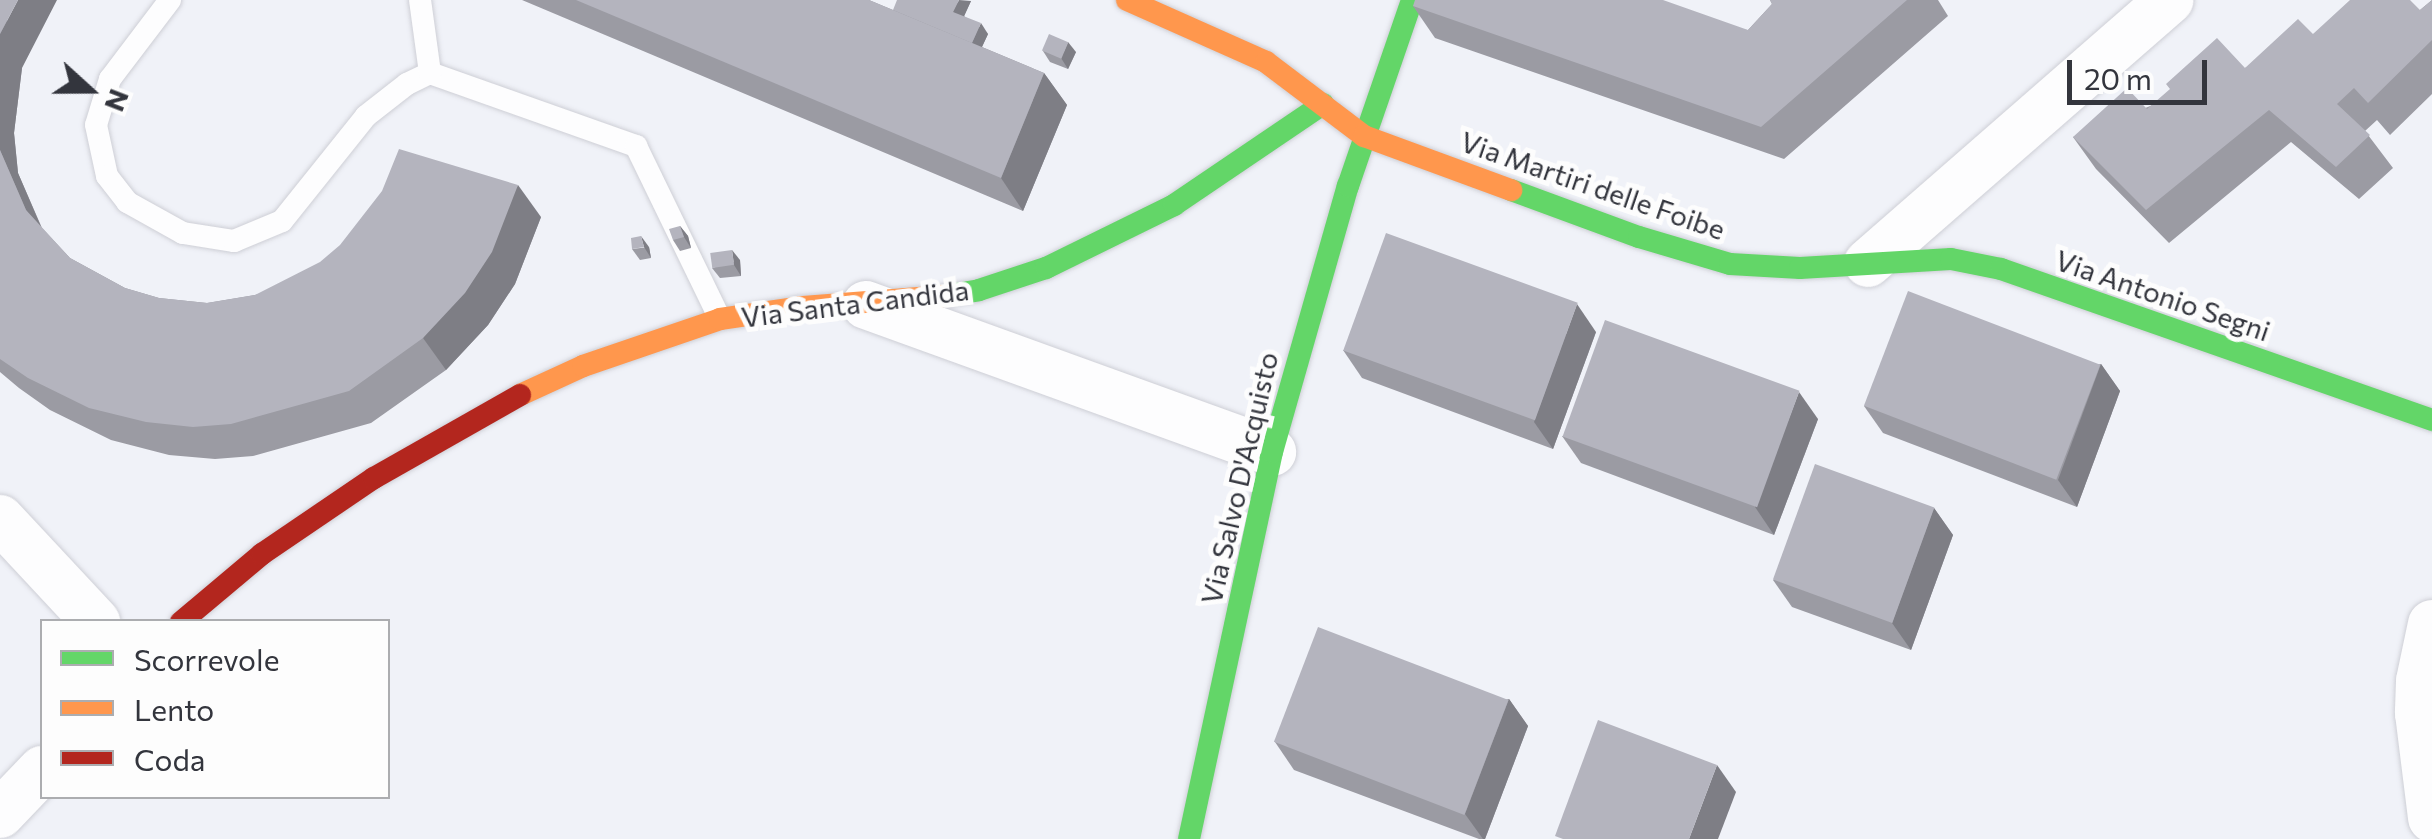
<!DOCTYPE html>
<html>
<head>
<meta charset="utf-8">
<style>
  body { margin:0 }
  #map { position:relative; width:2432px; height:839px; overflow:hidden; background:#f0f2f8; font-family:Commissioner,sans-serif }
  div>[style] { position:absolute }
  .roads { filter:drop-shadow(0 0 2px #cecfd6) drop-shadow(0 0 2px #cecfd6) }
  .lane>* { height:22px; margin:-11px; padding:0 11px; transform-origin:11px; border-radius:11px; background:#fdfdfe }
  .street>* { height:48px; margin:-24px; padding:0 24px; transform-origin:24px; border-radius:24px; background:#fdfdfe }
  .fast>* { height:22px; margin:-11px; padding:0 11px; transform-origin:11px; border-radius:11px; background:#63d668 }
  .slow>* { height:22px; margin:-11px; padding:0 11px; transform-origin:11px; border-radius:11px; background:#ff974d }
  .jam>* { height:22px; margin:-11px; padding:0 11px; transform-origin:11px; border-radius:11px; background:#b3261e }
  .wall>* { inset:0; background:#9b9ba3 }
  .shaded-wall>* { inset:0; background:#7e7e85 }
  .building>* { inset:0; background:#b4b4be; transform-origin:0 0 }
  span { translate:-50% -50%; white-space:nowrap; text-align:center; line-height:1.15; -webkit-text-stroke:10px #fdfdfd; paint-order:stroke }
  .street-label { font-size:28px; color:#33353d }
  .legend { position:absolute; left:40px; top:619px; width:350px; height:180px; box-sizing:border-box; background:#fdfdfd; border:2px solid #acadb0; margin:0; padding:12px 18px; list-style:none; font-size:30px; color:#33353d }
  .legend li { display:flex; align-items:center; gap:20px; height:50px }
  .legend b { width:50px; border:2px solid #acadb0 }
  .north { position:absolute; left:40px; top:40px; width:100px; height:100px; -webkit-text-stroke:8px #fdfdfd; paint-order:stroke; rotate:111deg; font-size:28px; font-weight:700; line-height:40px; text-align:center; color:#33353d }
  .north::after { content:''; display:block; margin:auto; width:35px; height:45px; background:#33353d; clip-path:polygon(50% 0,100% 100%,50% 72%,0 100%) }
  .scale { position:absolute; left:2067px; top:60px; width:140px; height:45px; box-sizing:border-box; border:5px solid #33353d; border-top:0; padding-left:12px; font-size:30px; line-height:35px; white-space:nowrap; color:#33353d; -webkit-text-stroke:8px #fdfdfd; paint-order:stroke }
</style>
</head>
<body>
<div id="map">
  <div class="roads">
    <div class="lane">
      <i style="left:170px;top:0;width:99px;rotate:127.2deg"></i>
      <i style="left:110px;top:79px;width:48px;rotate:106.9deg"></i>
      <i style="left:96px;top:125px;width:52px;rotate:77.8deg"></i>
      <i style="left:107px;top:176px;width:33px;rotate:52deg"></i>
      <i style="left:127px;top:202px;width:64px;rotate:29deg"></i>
      <i style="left:183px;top:233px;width:52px;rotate:8.9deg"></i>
      <i style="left:234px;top:241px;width:52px;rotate:-22.6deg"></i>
      <i style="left:282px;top:221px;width:134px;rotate:-51.3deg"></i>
      <i style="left:366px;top:116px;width:52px;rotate:-38deg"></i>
      <i style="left:407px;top:84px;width:25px;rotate:-26deg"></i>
      <i style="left:430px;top:73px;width:219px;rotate:19.5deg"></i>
      <i style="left:636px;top:146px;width:192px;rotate:64.1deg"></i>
      <i style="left:420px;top:0;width:74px;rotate:82.2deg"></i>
    </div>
    <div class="street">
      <i style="left:1868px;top:263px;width:400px;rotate:-41.1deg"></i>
      <i style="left:866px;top:305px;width:432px;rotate:19.9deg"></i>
      <i style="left:0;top:519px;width:141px;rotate:47deg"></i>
      <i style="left:2432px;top:624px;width:58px;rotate:101.9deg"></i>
      <i style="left:2420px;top:681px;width:32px;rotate:92deg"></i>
      <i style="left:2419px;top:713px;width:106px;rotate:82.9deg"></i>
      <i style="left:0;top:814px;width:61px;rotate:-46.3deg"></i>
    </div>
    <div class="fast">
      <i style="left:1511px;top:190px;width:136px;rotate:20.2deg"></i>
      <i style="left:1639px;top:237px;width:95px;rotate:16.5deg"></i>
      <i style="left:1730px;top:264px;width:70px;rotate:3.3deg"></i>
      <i style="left:1800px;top:268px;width:151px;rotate:-3.4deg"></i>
      <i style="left:1951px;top:259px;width:51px;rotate:11.3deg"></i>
      <i style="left:2001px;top:269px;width:457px;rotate:19.3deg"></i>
      <i style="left:943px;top:296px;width:36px;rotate:-9deg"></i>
      <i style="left:979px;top:290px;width:71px;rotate:-18.2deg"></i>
      <i style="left:1046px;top:268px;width:143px;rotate:-26.2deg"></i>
      <i style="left:1174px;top:205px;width:180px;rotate:-34.1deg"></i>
      <i style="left:1189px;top:839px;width:396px;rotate:-77.9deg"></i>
      <i style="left:1272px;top:452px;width:277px;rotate:-74.1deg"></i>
      <i style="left:1348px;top:186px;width:197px;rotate:-71deg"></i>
    </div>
    <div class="slow">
      <i style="left:1127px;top:0;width:152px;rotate:24deg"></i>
      <i style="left:1266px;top:62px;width:123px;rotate:37.1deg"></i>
      <i style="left:1364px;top:136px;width:157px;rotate:20.2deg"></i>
      <i style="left:520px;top:395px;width:69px;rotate:-24.7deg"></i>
      <i style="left:583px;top:366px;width:145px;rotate:-18.9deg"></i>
      <i style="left:720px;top:319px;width:82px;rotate:-8.4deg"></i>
      <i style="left:801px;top:307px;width:142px;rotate:-4.4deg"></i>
    </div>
    <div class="jam">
      <i style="left:181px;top:622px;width:106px;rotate:-40deg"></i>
      <i style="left:262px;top:554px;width:135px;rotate:-34.2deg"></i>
      <i style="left:374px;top:478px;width:168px;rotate:-29.6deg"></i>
    </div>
  </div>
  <div class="wall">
    <i style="clip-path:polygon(0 0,22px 68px,14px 133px,18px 173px,42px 228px,70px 258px,125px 288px,159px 298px,207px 303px,255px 295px,541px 217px,515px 284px,488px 325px,446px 370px,371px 423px,253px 456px,215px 459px,169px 455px,111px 440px,50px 410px,19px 388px,0 372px)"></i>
    <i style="clip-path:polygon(522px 0,869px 0,893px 10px,971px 1px,964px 16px,988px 34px,982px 47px,1044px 73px,1067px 105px,1023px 211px)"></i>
    <i style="clip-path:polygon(1770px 0,1938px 0,1948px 16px,1784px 159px,1435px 38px,1413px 6px,1748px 30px,1772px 4px)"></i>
    <i style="clip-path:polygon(2432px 0,2432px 94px,2390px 135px,2377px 120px,2365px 131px,2393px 168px,2359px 199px,2291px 142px,2169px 243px,2096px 169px,2073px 137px,2245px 68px,2313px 34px,2420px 10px)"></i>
    <i style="clip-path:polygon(1043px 51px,1076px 52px,1068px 69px,1050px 62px)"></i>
    <i style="clip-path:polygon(680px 226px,688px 236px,691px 248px,680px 251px,673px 240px)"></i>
    <i style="clip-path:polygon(649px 247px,651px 258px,640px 260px,632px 249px)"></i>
    <i style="clip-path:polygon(740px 260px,741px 276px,720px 278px,712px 268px)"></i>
    <i style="clip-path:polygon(1596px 332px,1553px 449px,1362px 378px,1343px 350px)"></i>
    <i style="clip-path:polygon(2101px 364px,2120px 391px,2077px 507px,1883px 433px,1864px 406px)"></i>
    <i style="clip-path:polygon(1818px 419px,1774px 535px,1581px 463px,1562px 436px)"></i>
    <i style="clip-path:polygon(1934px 508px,1953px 535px,1911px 650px,1792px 607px,1773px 580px)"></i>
    <i style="clip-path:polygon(1509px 699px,1528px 726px,1485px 839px,1479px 839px,1294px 770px,1275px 742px)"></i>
  </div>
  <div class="shaded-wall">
    <i style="clip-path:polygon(18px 0,57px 0,22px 68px,14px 133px,18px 173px,48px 243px,26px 210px,0 150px,0 34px)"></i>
    <i style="clip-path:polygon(959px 0,971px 1px,961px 23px,953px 12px)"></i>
    <i style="clip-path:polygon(981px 23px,988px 34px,973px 66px,966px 56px)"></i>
    <i style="clip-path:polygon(1068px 42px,1076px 52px,1068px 69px,1061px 58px)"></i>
    <i style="clip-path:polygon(1044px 73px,1067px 105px,1023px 211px,1001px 178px)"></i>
    <i style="clip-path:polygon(518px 185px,541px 217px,515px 284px,488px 325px,446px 370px,423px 338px)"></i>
    <i style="clip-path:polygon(680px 226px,688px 236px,691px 248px,684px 237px)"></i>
    <i style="clip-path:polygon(641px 236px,649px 247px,651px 258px,644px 247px)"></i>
    <i style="clip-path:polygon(732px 250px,740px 260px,741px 276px,734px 265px)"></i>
    <i style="clip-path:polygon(1577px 304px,1596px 332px,1553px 449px,1534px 422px)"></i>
    <i style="clip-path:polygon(2101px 364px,2120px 391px,2077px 507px,2058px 480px)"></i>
    <i style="clip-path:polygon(1799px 392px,1818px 419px,1774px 535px,1755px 507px)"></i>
    <i style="clip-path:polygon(1934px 508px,1953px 535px,1911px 650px,1892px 623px)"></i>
    <i style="clip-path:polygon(1509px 699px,1528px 726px,1485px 839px,1483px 839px,1465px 814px)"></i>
    <i style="clip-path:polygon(1717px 765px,1736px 792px,1718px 839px,1689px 839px)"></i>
  </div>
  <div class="building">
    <i style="clip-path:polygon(0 0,18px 0,0 34px)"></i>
    <i style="clip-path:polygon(576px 0,869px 0,1044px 73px,1001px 178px)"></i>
    <i style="clip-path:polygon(897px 0,959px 0,953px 12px,981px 23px,972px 43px,893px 10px)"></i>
    <i style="clip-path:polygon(1415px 0,1663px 0,1748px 30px,1772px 4px,1770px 0,1907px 0,1761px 127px,1413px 6px)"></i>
    <i style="clip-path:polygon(2350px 0,2410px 0,2420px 10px,2432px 0,2432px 40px,2368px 103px,2354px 88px,2337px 104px,2370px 135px,2336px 167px,2269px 110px,2146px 210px,2073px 137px,2127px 88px,2147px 109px,2170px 89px,2166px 84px,2217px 38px,2245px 68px,2298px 19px,2313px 34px)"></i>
    <i style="left:1049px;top:34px;width:21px;height:18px;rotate:23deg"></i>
    <i style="clip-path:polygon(399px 149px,518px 185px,492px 252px,465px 293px,423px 338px,349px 391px,231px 424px,193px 427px,146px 422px,89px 408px,28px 378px,0 359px,0 150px,26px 210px,70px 258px,125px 288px,159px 298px,207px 303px,255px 295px,320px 262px,340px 245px,382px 191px)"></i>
    <i style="clip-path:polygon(680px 226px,684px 237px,673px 240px,669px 229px)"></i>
    <i style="left:1386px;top:233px;width:204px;height:125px;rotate:20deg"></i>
    <i style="clip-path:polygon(641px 236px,644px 247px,632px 249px,631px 238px)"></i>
    <i style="left:732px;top:250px;width:15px;height:22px;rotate:82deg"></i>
    <i style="left:1908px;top:291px;width:206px;height:123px;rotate:21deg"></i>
    <i style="left:1605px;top:320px;width:207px;height:124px;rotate:20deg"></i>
    <i style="left:1815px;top:464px;width:127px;height:123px;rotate:20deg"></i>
    <i style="left:1318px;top:627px;width:204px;height:123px;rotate:21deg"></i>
    <i style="clip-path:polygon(1598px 720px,1717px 765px,1689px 839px,1563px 839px,1555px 836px)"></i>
  </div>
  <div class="street-label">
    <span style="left:1593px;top:185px;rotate:19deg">Via Martiri delle Foibe</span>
    <span style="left:2163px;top:295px;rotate:19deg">Via Antonio Segni</span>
    <span style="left:855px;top:303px;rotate:-7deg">Via Santa Candida</span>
    <span style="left:1239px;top:478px;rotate:-77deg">Via Salvo D'Acquisto</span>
  </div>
  <ul class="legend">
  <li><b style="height:12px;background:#63d668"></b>Scorrevole</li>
  <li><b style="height:12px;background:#ff974d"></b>Lento</li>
  <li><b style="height:12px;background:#b3261e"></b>Coda</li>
  </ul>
  <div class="north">N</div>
  <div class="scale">20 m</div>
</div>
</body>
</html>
